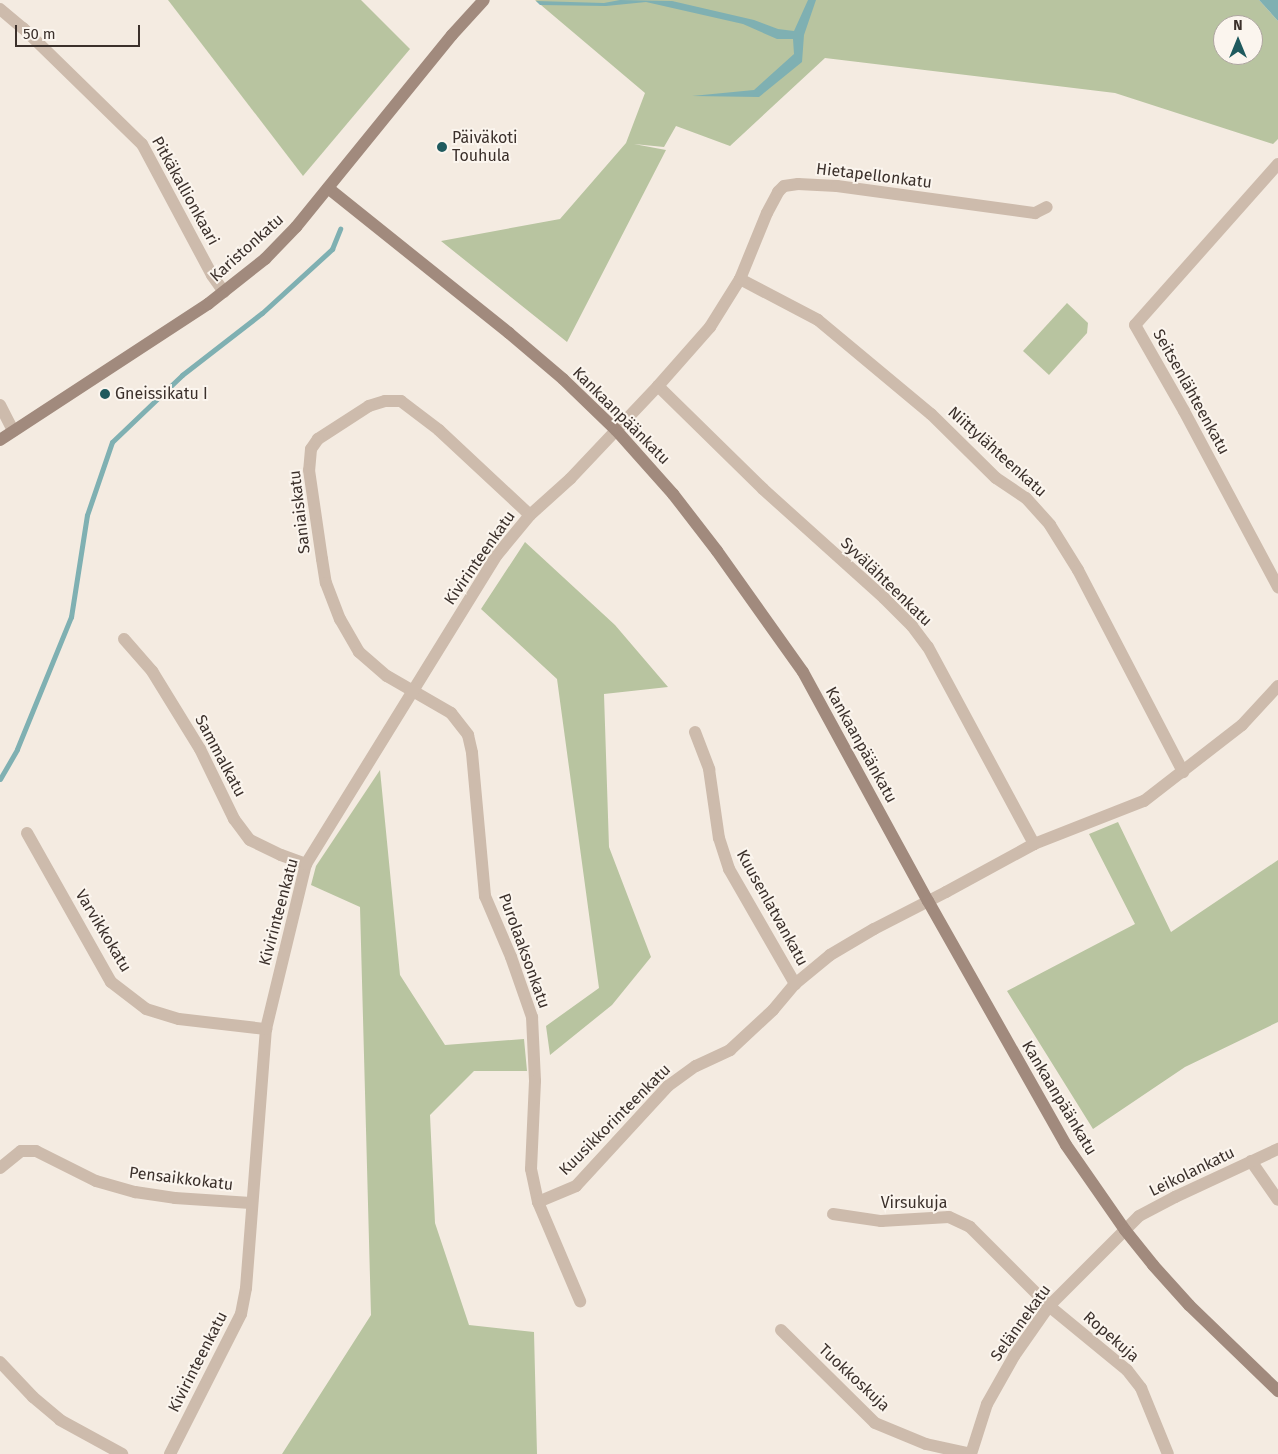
<!DOCTYPE html>
<html>
<head>
<meta charset="utf-8">
<style>
  body { margin:0 }
  #map { position:relative; width:1278px; height:1454px; overflow:hidden; background:#f4ebe1; font-family:"Fira Sans",sans-serif }
  div>[style] { position:absolute }
  .green>* { inset:0; background:#b8c4a0 }
  .water>* { inset:0; background:#7fb0b2 }
  .stream>* { height:5px; margin:-2.5px; padding:0 2.5px; transform-origin:2.5px; border-radius:2.5px; background:#7fb0b2 }
  .street>* { height:12px; margin:-6px; padding:0 6px; transform-origin:6px; border-radius:6px; background:#cdbbac }
  .secondary>* { height:12px; margin:-6px; padding:0 6px; transform-origin:6px; border-radius:6px; background:#a18a7d }
  .dots>* { width:14px; height:14px; translate:-50% -50%; box-sizing:border-box; border:2px solid #fbf5ee; border-radius:50% }
  span { translate:-50% -50%; white-space:nowrap; text-align:center; line-height:1.15; -webkit-text-stroke:4px #fbf5ee; paint-order:stroke }
  .poi-label { font-size:16px; color:#3b302b }
  .left { translate:0 -50%; text-align:left }
  .street-label { font-size:16px; color:#3b302b }
  .north { position:absolute; left:1213px; top:15px; width:50px; height:50px; box-sizing:border-box; background:#fbf5ee; border:1px solid #aea6a0; border-radius:50%; rotate:0deg; font-size:14px; font-weight:700; line-height:20px; text-align:center; color:#3b302b }
  .north::after { content:''; display:block; margin:auto; width:18px; height:22px; background:#1f5a5e; clip-path:polygon(50% 0,100% 100%,50% 72%,0 100%) }
  .scale { position:absolute; left:15px; top:25px; width:125px; height:22px; box-sizing:border-box; border:2px solid #3b302b; border-top:0; padding-left:6px; font-size:15px; line-height:18px; white-space:nowrap; color:#3b302b; -webkit-text-stroke:4px #fbf5ee; paint-order:stroke }
</style>
</head>
<body>
<div id="map">
  <div class="green">
    <i style="clip-path:polygon(168px 0,361px 0,410px 49px,303px 176px)"></i>
    <i style="clip-path:polygon(evenodd,535px 0,1259px 0,1278px 21px,1278px 139px,1273px 144px,1115px 93px,825px 58px,730px 146px,676px 126px,664px 147px,634px 144px,666px 150px,567px 342px,441px 241px,560px 219px,626px 143px,645px 93px,535px 0,1223px 25px,1253px 25px,1253px 55px,1223px 55px,1223px 25px)"></i>
    <i style="clip-path:polygon(1067px 303px,1088px 323px,1087px 333px,1049px 375px,1023px 351px)"></i>
    <i style="clip-path:polygon(525px 542px,615px 625px,668px 687px,604px 694px,609px 847px,651px 957px,612px 1005px,550px 1055px,546px 1026px,599px 988px,557px 679px,481px 609px)"></i>
    <i style="clip-path:polygon(380px 770px,400px 975px,445px 1045px,524px 1039px,527px 1071px,474px 1071px,430px 1115px,435px 1223px,469px 1325px,534px 1332px,537px 1454px,282px 1454px,371px 1315px,360px 907px,311px 885px,316px 866px)"></i>
    <i style="clip-path:polygon(1118px 822px,1171px 932px,1278px 860px,1278px 1022px,1185px 1067px,1093px 1129px,1007px 991px,1135px 924px,1089px 834px)"></i>
  </div>
  <div class="water">
    <i style="clip-path:polygon(620px 0,672px 1px,754px 20px,778px 29px,794px 31px,808px 0,816px 0,804px 35px,802px 62px,759px 97px,692px 96px,754px 90px,794px 54px,793px 39px,777px 39px,743px 24px,646px 2px,606px 6px,540px 5px,536px 1px,604px 3px)"></i>
    <i style="clip-path:polygon(1259px 0,1278px 0,1278px 21px)"></i>
  </div>
  <div class="stream">
    <i style="left:0;top:779px;width:34px;rotate:-60deg"></i>
    <i style="left:17px;top:749px;width:143px;rotate:-67.8deg"></i>
    <i style="left:71px;top:617px;width:103px;rotate:-81.1deg"></i>
    <i style="left:87px;top:515px;width:77px;rotate:-71.1deg"></i>
    <i style="left:112px;top:442px;width:97px;rotate:-43.7deg"></i>
    <i style="left:182px;top:375px;width:101px;rotate:-37.8deg"></i>
    <i style="left:262px;top:313px;width:95px;rotate:-42.4deg"></i>
    <i style="left:332px;top:249px;width:22px;rotate:-68deg"></i>
  </div>
  <div class="street">
    <i style="left:0;top:9px;width:30px;rotate:40deg"></i>
    <i style="left:23px;top:28px;width:166px;rotate:44.3deg"></i>
    <i style="left:142px;top:144px;width:149px;rotate:61.9deg"></i>
    <i style="left:212px;top:275px;width:21px;rotate:55deg"></i>
    <i style="left:1278px;top:164px;width:215px;rotate:131.6deg"></i>
    <i style="left:1135px;top:325px;width:99px;rotate:60.3deg"></i>
    <i style="left:1184px;top:411px;width:200px;rotate:61.9deg"></i>
    <i style="left:740px;top:279px;width:88px;rotate:27.7deg"></i>
    <i style="left:818px;top:320px;width:147px;rotate:39.8deg"></i>
    <i style="left:931px;top:414px;width:91px;rotate:44.6deg"></i>
    <i style="left:996px;top:478px;width:36px;rotate:34deg"></i>
    <i style="left:1026px;top:498px;width:36px;rotate:48deg"></i>
    <i style="left:1050px;top:525px;width:53px;rotate:58.1deg"></i>
    <i style="left:1078px;top:570px;width:228px;rotate:62.5deg"></i>
    <i style="left:658px;top:386px;width:147px;rotate:44.4deg"></i>
    <i style="left:763px;top:489px;width:163px;rotate:42deg"></i>
    <i style="left:884px;top:598px;width:40px;rotate:45deg"></i>
    <i style="left:912px;top:626px;width:26px;rotate:53deg"></i>
    <i style="left:928px;top:647px;width:224px;rotate:61.7deg"></i>
    <i style="left:0;top:405px;width:29px;rotate:63deg"></i>
    <i style="left:530px;top:515px;width:125px;rotate:-137deg"></i>
    <i style="left:439px;top:430px;width:48px;rotate:-142.7deg"></i>
    <i style="left:401px;top:401px;width:16px;rotate:180deg"></i>
    <i style="left:385px;top:401px;width:17px;rotate:163deg"></i>
    <i style="left:369px;top:406px;width:61px;rotate:147.1deg"></i>
    <i style="left:318px;top:439px;width:12px;rotate:125deg"></i>
    <i style="left:311px;top:449px;width:21px;rotate:95deg"></i>
    <i style="left:309px;top:470px;width:90px;rotate:81.7deg"></i>
    <i style="left:322px;top:559px;width:24px;rotate:81deg"></i>
    <i style="left:326px;top:583px;width:39px;rotate:69deg"></i>
    <i style="left:340px;top:619px;width:38px;rotate:60deg"></i>
    <i style="left:359px;top:652px;width:37px;rotate:41deg"></i>
    <i style="left:387px;top:676px;width:74px;rotate:30deg"></i>
    <i style="left:451px;top:713px;width:28px;rotate:52deg"></i>
    <i style="left:468px;top:735px;width:18px;rotate:77deg"></i>
    <i style="left:472px;top:753px;width:144px;rotate:84.8deg"></i>
    <i style="left:485px;top:896px;width:66px;rotate:66.9deg"></i>
    <i style="left:511px;top:957px;width:64px;rotate:70.7deg"></i>
    <i style="left:532px;top:1017px;width:64px;rotate:87.3deg"></i>
    <i style="left:535px;top:1081px;width:88px;rotate:92.6deg"></i>
    <i style="left:531px;top:1169px;width:34px;rotate:78deg"></i>
    <i style="left:538px;top:1202px;width:108px;rotate:67deg"></i>
    <i style="left:124px;top:639px;width:43px;rotate:48.8deg"></i>
    <i style="left:152px;top:671px;width:92px;rotate:58.4deg"></i>
    <i style="left:200px;top:749px;width:78px;rotate:64.1deg"></i>
    <i style="left:234px;top:819px;width:26px;rotate:53deg"></i>
    <i style="left:250px;top:840px;width:34px;rotate:26deg"></i>
    <i style="left:281px;top:855px;width:27px;rotate:20deg"></i>
    <i style="left:695px;top:732px;width:40px;rotate:69deg"></i>
    <i style="left:709px;top:769px;width:70px;rotate:81.8deg"></i>
    <i style="left:719px;top:838px;width:33px;rotate:72deg"></i>
    <i style="left:729px;top:869px;width:133px;rotate:60.1deg"></i>
    <i style="left:27px;top:833px;width:171px;rotate:60.6deg"></i>
    <i style="left:111px;top:982px;width:44px;rotate:37.6deg"></i>
    <i style="left:146px;top:1009px;width:34px;rotate:17deg"></i>
    <i style="left:179px;top:1019px;width:88px;rotate:6.6deg"></i>
    <i style="left:1251px;top:1161px;width:47px;rotate:55.3deg"></i>
    <i style="left:0;top:1168px;width:27px;rotate:-39deg"></i>
    <i style="left:21px;top:1151px;width:15px"></i>
    <i style="left:36px;top:1151px;width:67px;rotate:26.6deg"></i>
    <i style="left:96px;top:1181px;width:41px;rotate:15.8deg"></i>
    <i style="left:135px;top:1192px;width:40px;rotate:8.5deg"></i>
    <i style="left:175px;top:1198px;width:76px;rotate:3.8deg"></i>
    <i style="left:538px;top:1202px;width:41px;rotate:-22.8deg"></i>
    <i style="left:576px;top:1186px;width:136px;rotate:-47.4deg"></i>
    <i style="left:668px;top:1086px;width:34px;rotate:-36deg"></i>
    <i style="left:696px;top:1066px;width:38px;rotate:-25deg"></i>
    <i style="left:730px;top:1050px;width:59px;rotate:-42.9deg"></i>
    <i style="left:773px;top:1010px;width:34px;rotate:-50deg"></i>
    <i style="left:795px;top:984px;width:45px;rotate:-39.6deg"></i>
    <i style="left:830px;top:955px;width:51px;rotate:-30.6deg"></i>
    <i style="left:874px;top:929px;width:81px;rotate:-27.2deg"></i>
    <i style="left:946px;top:892px;width:100px;rotate:-28.6deg"></i>
    <i style="left:1034px;top:844px;width:118px;rotate:-21.4deg"></i>
    <i style="left:1144px;top:801px;width:124px;rotate:-37.8deg"></i>
    <i style="left:1242px;top:725px;width:53px;rotate:-47.3deg"></i>
    <i style="left:833px;top:1214px;width:49px;rotate:8.3deg"></i>
    <i style="left:881px;top:1221px;width:68px;rotate:-3.4deg"></i>
    <i style="left:949px;top:1217px;width:23px;rotate:25deg"></i>
    <i style="left:970px;top:1227px;width:112px;rotate:45deg"></i>
    <i style="left:1049px;top:1306px;width:101px;rotate:39.4deg"></i>
    <i style="left:1127px;top:1370px;width:23px;rotate:52deg"></i>
    <i style="left:1141px;top:1388px;width:71px;rotate:67.8deg"></i>
    <i style="left:781px;top:1330px;width:132px;rotate:44.7deg"></i>
    <i style="left:875px;top:1423px;width:55px;rotate:22.4deg"></i>
    <i style="left:926px;top:1444px;width:46px;rotate:12.5deg"></i>
    <i style="left:0;top:1362px;width:48px;rotate:46.7deg"></i>
    <i style="left:33px;top:1397px;width:35px;rotate:40deg"></i>
    <i style="left:60px;top:1420px;width:71px;rotate:28.7deg"></i>
    <i style="left:170px;top:1454px;width:157px;rotate:-63.1deg"></i>
    <i style="left:241px;top:1314px;width:26px;rotate:-79deg"></i>
    <i style="left:246px;top:1288px;width:260px;rotate:-85.6deg"></i>
    <i style="left:266px;top:1029px;width:170px;rotate:-76.4deg"></i>
    <i style="left:306px;top:864px;width:363px;rotate:-58.3deg"></i>
    <i style="left:497px;top:555px;width:52px;rotate:-50.5deg"></i>
    <i style="left:530px;top:515px;width:54px;rotate:-42deg"></i>
    <i style="left:570px;top:479px;width:128px;rotate:-46.6deg"></i>
    <i style="left:658px;top:386px;width:79px;rotate:-48.6deg"></i>
    <i style="left:710px;top:327px;width:57px;rotate:-58deg"></i>
    <i style="left:740px;top:279px;width:71px;rotate:-67.8deg"></i>
    <i style="left:767px;top:213px;width:24px;rotate:-62deg"></i>
    <i style="left:778px;top:192px;width:8px;rotate:-45deg"></i>
    <i style="left:784px;top:186px;width:14px;rotate:-8deg"></i>
    <i style="left:798px;top:184px;width:39px;rotate:3deg"></i>
    <i style="left:837px;top:186px;width:200px;rotate:7.8deg"></i>
    <i style="left:1035px;top:213px;width:13px;rotate:-27deg"></i>
    <i style="left:971px;top:1454px;width:52px;rotate:-72.3deg"></i>
    <i style="left:987px;top:1404px;width:55px;rotate:-60.6deg"></i>
    <i style="left:1014px;top:1356px;width:61px;rotate:-55deg"></i>
    <i style="left:1049px;top:1306px;width:127px;rotate:-45deg"></i>
    <i style="left:1139px;top:1216px;width:41px;rotate:-27.8deg"></i>
    <i style="left:1175px;top:1197px;width:114px;rotate:-25deg"></i>
  </div>
  <div class="secondary">
    <i style="left:328px;top:188px;width:232px;rotate:38.7deg"></i>
    <i style="left:509px;top:333px;width:71px;rotate:40.4deg"></i>
    <i style="left:563px;top:379px;width:74px;rotate:43.9deg"></i>
    <i style="left:616px;top:430px;width:86px;rotate:48.3deg"></i>
    <i style="left:673px;top:494px;width:72px;rotate:52.3deg"></i>
    <i style="left:717px;top:551px;width:148px;rotate:54.6deg"></i>
    <i style="left:803px;top:672px;width:261px;rotate:61.4deg"></i>
    <i style="left:928px;top:901px;width:280px;rotate:60.5deg"></i>
    <i style="left:1066px;top:1145px;width:103px;rotate:55.2deg"></i>
    <i style="left:1125px;top:1230px;width:45px;rotate:51.3deg"></i>
    <i style="left:1153px;top:1265px;width:54px;rotate:48deg"></i>
    <i style="left:1189px;top:1305px;width:124px;rotate:44deg"></i>
    <i style="left:0;top:440px;width:249px;rotate:-33.2deg"></i>
    <i style="left:208px;top:304px;width:73px;rotate:-38.3deg"></i>
    <i style="left:265px;top:259px;width:45px;rotate:-45.9deg"></i>
    <i style="left:296px;top:227px;width:247px;rotate:-50.9deg"></i>
    <i style="left:452px;top:35px;width:47px;rotate:-47.6deg"></i>
  </div>
  <div class="dots">
    <i style="left:442px;top:147px;background:#1f5a5e"></i>
    <i style="left:105px;top:394px;background:#1f5a5e"></i>
  </div>
  <div class="poi-label">
    <span class="left" style="left:452px;top:147px">Päiväkoti<br>Touhula</span>
    <span class="left" style="left:115px;top:394px">Gneissikatu I</span>
  </div>
  <div class="street-label">
    <span style="left:874px;top:176px;rotate:7deg">Hietapellonkatu</span>
    <span style="left:185px;top:191px;rotate:61deg">Pitkäkallionkaari</span>
    <span style="left:247px;top:248px;rotate:-42deg">Karistonkatu</span>
    <span style="left:1191px;top:392px;rotate:61deg">Seitsenlähteenkatu</span>
    <span style="left:621px;top:416px;rotate:45deg">Kankaanpäänkatu</span>
    <span style="left:997px;top:452px;rotate:42deg">Niittylähteenkatu</span>
    <span style="left:300px;top:512px;rotate:-97deg">Saniaiskatu</span>
    <span style="left:480px;top:558px;rotate:-55deg">Kivirinteenkatu</span>
    <span style="left:886px;top:582px;rotate:44deg">Syvälähteenkatu</span>
    <span style="left:861px;top:745px;rotate:61deg">Kankaanpäänkatu</span>
    <span style="left:220px;top:756px;rotate:62deg">Sammalkatu</span>
    <span style="left:772px;top:908px;rotate:61deg">Kuusenlatvankatu</span>
    <span style="left:279px;top:912px;rotate:-75deg">Kivirinteenkatu</span>
    <span style="left:103px;top:931px;rotate:59deg">Varvikkokatu</span>
    <span style="left:524px;top:951px;rotate:70deg">Purolaaksonkatu</span>
    <span style="left:1059px;top:1098px;rotate:59deg">Kankaanpäänkatu</span>
    <span style="left:615px;top:1120px;rotate:-45deg">Kuusikkorinteenkatu</span>
    <span style="left:1192px;top:1172px;rotate:-26deg">Leikolankatu</span>
    <span style="left:181px;top:1179px;rotate:7deg">Pensaikkokatu</span>
    <span style="left:914px;top:1203px">Virsukuja</span>
    <span style="left:1021px;top:1323px;rotate:-54deg">Selännekatu</span>
    <span style="left:1111px;top:1337px;rotate:41deg">Ropekuja</span>
    <span style="left:198px;top:1362px;rotate:-63deg">Kivirinteenkatu</span>
    <span style="left:854px;top:1378px;rotate:43deg">Tuokkoskuja</span>
  </div>
  <div class="north">N</div>
  <div class="scale">50 m</div>
</div>
</body>
</html>
